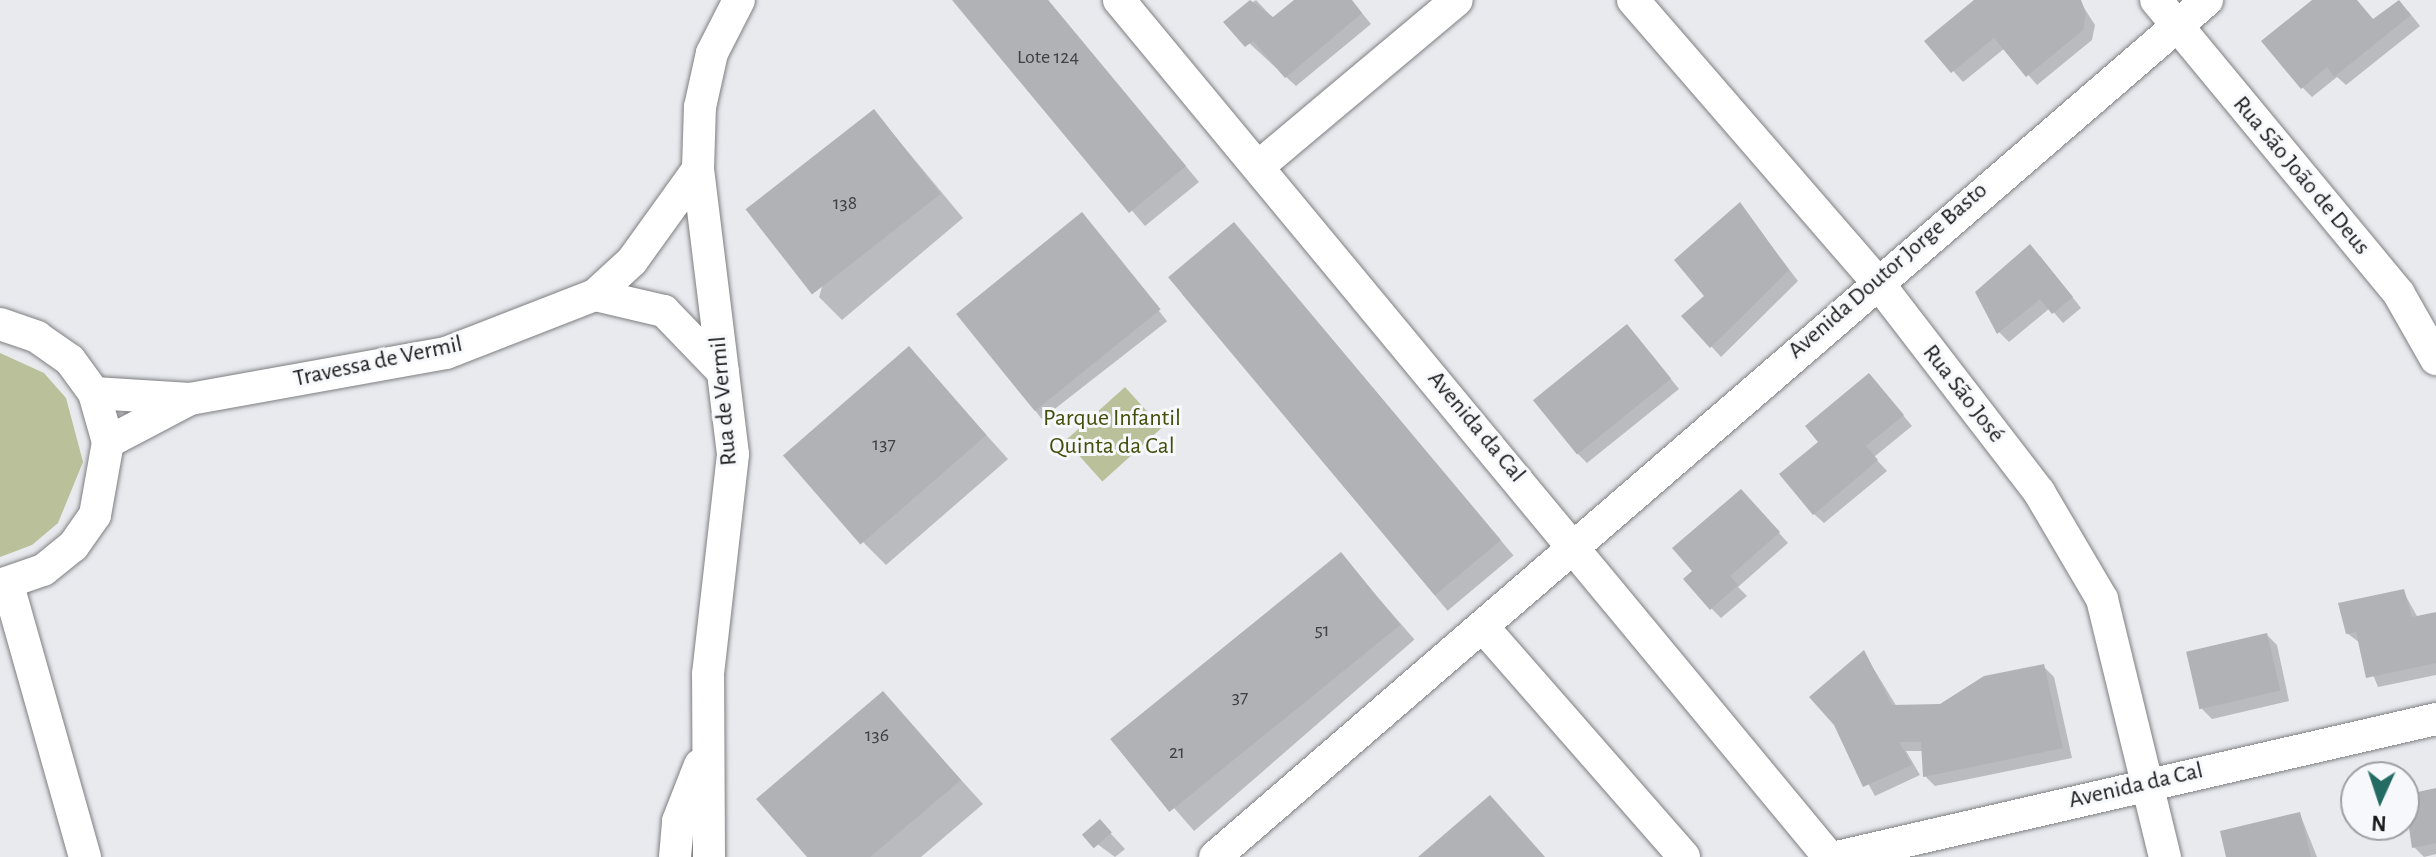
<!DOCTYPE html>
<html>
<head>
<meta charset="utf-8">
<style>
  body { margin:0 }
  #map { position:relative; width:2436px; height:857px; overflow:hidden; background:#e9eaee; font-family:"Alegreya Sans",sans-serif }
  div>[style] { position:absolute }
  .green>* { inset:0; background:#b9c09a; transform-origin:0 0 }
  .shadow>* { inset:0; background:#0003; transform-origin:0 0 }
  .building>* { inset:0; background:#b0b2b5; transform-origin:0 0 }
  .roads { filter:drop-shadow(0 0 2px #7e7f81) drop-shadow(0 0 2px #7e7f81) }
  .street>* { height:32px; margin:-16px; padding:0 16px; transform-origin:16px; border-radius:16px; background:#fff }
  span { translate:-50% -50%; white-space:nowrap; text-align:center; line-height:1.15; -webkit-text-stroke:6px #f7f8fb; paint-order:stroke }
  .number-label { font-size:20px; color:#3f3f41 }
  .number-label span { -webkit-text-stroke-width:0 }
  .street-label { font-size:24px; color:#19191a }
  .park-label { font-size:24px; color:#444c0a }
  .north { position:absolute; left:2340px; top:761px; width:80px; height:80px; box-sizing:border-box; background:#f7f8fb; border:2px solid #9e9fa1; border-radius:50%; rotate:183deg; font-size:22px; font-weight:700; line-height:32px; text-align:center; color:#19191a }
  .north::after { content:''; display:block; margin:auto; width:28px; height:36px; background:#246c63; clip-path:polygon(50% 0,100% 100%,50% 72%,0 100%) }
</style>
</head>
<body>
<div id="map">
  <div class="green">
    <i style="clip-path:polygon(0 353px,44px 373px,66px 398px,83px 462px,58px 523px,32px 545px,0 557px)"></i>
    <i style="left:1125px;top:387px;width:55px;height:80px;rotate:48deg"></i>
  </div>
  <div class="shadow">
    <i style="clip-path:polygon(954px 0,1048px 0,1199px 182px,1145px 226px)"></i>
    <i style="clip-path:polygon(1256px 0,1274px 19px,1297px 0,1351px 0,1371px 24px,1296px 86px,1226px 22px)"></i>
    <i style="clip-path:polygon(1977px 0,2079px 0,2095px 25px,2092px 40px,2037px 85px,2005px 48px,1963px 82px,1927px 41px)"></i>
    <i style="clip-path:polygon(2315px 0,2356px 0,2374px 21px,2408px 11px,2420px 26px,2346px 85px,2337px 77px,2312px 97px,2302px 87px)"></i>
    <i style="clip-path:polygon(874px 111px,963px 218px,842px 320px,819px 297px)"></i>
    <i style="clip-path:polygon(1740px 205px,1798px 281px,1721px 357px,1684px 316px,1707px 296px)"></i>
    <i style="left:1092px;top:225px;width:122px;height:159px;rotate:52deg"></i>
    <i style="left:1248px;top:239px;width:413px;height:86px;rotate:50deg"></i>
    <i style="clip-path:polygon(2040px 256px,2081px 308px,2063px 323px,2050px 308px,2009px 342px,1999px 332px)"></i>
    <i style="clip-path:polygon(1636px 336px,1679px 389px,1587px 463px,1577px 453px)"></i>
    <i style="clip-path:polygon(909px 349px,1008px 459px,886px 565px,862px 541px)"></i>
    <i style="clip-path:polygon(1879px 386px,1912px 426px,1874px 457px,1887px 471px,1824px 523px,1814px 514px,1821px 442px)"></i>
    <i style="clip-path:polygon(1751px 501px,1788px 543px,1738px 587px,1747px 596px,1721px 618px,1711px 608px)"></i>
    <i style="left:1341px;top:555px;width:112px;height:292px;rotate:49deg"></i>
    <i style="clip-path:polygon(2403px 591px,2418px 618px,2436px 614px,2436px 675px,2378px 687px,2360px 643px,2347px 633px)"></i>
    <i style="clip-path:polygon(2267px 635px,2277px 645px,2289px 701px,2212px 719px,2202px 709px)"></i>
    <i style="clip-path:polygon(1864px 653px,1897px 707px,1940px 706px,2044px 667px,2054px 677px,2072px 758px,1935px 786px,1925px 776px,1923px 751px,1906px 751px,1920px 775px,1875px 796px,1835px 724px)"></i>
    <i style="clip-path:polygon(883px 694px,983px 804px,921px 857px,810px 857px)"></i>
    <i style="clip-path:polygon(2436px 790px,2436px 854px,2424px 857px,2414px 847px,2404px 797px)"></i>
    <i style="clip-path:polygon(2300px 814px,2317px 857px,2228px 857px)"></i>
    <i style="clip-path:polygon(1100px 822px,1125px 849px,1115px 857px,1085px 835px)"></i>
  </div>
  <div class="building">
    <i style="clip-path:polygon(952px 0,1048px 0,1186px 166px,1129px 213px)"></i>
    <i style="clip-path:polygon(1250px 0,1273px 17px,1294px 0,1352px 0,1362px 13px,1285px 78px,1253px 41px,1245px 47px,1223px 22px)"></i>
    <i style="clip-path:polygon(1974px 0,2081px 0,2086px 13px,2083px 30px,2026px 77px,1994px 38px,1951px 73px,1924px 41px)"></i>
    <i style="clip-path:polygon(2312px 0,2357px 0,2373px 19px,2399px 0,2411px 15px,2334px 77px,2327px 67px,2301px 89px,2261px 41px)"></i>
    <i style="left:874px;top:109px;width:108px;height:163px;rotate:52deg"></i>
    <i style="clip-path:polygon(1740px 202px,1789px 270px,1710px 348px,1681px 316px,1704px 296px,1674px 260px)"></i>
    <i style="left:1082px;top:212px;width:125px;height:162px;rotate:51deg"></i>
    <i style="left:1234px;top:222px;width:415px;height:86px;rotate:50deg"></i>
    <i style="clip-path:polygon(2030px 244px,2073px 297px,2052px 314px,2040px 299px,1997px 334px,1975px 292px)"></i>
    <i style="left:1627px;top:324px;width:70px;height:121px;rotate:51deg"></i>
    <i style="left:909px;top:346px;width:118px;height:167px;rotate:49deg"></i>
    <i style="clip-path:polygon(1869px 373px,1904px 415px,1866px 446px,1878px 460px,1813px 515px,1779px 474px,1818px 442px,1805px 426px)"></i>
    <i style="clip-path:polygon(1741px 489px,1780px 532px,1730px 576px,1738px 585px,1710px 610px,1683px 579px,1692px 571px,1672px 548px)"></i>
    <i style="left:1341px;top:552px;width:94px;height:297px;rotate:51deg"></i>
    <i style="clip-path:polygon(2404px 589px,2412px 617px,2436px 612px,2436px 663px,2366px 678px,2356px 632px,2346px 634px,2338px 603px)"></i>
    <i style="left:2267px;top:633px;width:59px;height:83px;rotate:77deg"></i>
    <i style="clip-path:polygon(1864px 650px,1892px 705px,1940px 704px,1984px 676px,2044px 664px,2063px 748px,1923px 777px,1921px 742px,1899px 742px,1912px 765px,1863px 787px,1834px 725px,1809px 697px)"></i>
    <i style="clip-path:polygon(883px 691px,961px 780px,870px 857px,807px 857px,756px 799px)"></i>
    <i style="clip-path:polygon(2436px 788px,2436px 843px,2412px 848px,2404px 795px)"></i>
    <i style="clip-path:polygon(1490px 795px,1545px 857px,1418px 857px)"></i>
    <i style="clip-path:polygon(2300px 812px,2311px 857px,2226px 857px,2220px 831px)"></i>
    <i style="left:1100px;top:819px;width:18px;height:24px;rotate:49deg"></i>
  </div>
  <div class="roads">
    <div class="street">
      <i style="left:1119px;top:0;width:1113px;rotate:50.36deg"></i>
      <i style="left:1633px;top:0;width:369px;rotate:49.1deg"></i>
      <i style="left:1875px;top:279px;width:269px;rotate:52.4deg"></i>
      <i style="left:2039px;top:492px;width:124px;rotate:59.5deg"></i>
      <i style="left:2102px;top:599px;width:266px;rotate:76.3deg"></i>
      <i style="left:2156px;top:0;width:381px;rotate:50.4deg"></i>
      <i style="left:2399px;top:294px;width:75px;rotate:60.4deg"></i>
      <i style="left:1259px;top:166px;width:258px;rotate:-40deg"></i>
      <i style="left:595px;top:295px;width:50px;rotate:-42.6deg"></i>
      <i style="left:632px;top:261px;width:113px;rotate:-54.3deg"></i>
      <i style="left:0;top:324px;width:39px;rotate:19deg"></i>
      <i style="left:37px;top:337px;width:40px;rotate:34.9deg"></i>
      <i style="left:70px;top:360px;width:41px;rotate:54deg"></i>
      <i style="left:94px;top:393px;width:51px;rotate:74.1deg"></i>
      <i style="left:108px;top:442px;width:74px;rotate:100.1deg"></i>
      <i style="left:95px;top:515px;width:38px;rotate:125deg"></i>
      <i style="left:73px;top:546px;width:38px;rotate:141deg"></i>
      <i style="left:43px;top:570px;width:46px;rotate:160.8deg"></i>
      <i style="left:94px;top:393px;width:96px;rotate:3.6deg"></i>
      <i style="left:190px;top:399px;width:260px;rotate:-10.2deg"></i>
      <i style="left:446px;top:353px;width:160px;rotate:-21.3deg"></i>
      <i style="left:595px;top:295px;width:71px;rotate:13.1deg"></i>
      <i style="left:664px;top:311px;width:85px;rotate:46deg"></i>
      <i style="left:108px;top:442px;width:93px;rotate:-27.7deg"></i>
      <i style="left:8px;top:585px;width:283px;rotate:74.2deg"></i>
      <i style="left:1483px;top:627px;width:305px;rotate:48.8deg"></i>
      <i style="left:675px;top:857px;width:36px;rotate:-85deg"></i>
      <i style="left:678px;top:821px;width:60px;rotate:-68.6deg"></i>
      <i style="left:709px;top:857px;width:183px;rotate:-90.3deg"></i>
      <i style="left:708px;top:674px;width:221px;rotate:-83.5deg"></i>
      <i style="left:733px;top:454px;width:287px;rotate:-97deg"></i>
      <i style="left:698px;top:169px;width:62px;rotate:-88.2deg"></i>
      <i style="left:700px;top:107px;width:55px;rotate:-77.5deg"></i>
      <i style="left:712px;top:53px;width:59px;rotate:-63deg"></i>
      <i style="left:1215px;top:857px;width:1311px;rotate:-40.82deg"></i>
      <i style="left:1837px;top:857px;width:615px;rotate:-12.97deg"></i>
    </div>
  </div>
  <div class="number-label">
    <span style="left:1048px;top:57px">Lote 124</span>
    <span style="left:845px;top:203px">138</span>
    <span style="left:884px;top:444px">137</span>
    <span style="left:1322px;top:630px">51</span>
    <span style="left:1240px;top:697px">37</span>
    <span style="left:877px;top:735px">136</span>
    <span style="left:1177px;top:752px">21</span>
  </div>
  <div class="street-label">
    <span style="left:2301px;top:176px;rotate:50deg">Rua São João de Deus</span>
    <span style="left:1888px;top:271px;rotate:-41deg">Avenida Doutor Jorge Basto</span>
    <span style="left:378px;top:362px;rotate:-12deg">Travessa de Vermil</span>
    <span style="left:1963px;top:394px;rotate:52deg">Rua São José</span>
    <span style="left:724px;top:401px;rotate:-95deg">Rua de Vermil</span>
    <span style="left:1476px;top:427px;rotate:50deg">Avenida da Cal</span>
    <span style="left:2136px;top:786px;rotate:-13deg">Avenida da Cal</span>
  </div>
  <div class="park-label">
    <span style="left:1112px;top:433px">Parque Infantil<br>Quinta da Cal</span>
  </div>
  <div class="north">N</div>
</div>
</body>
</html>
